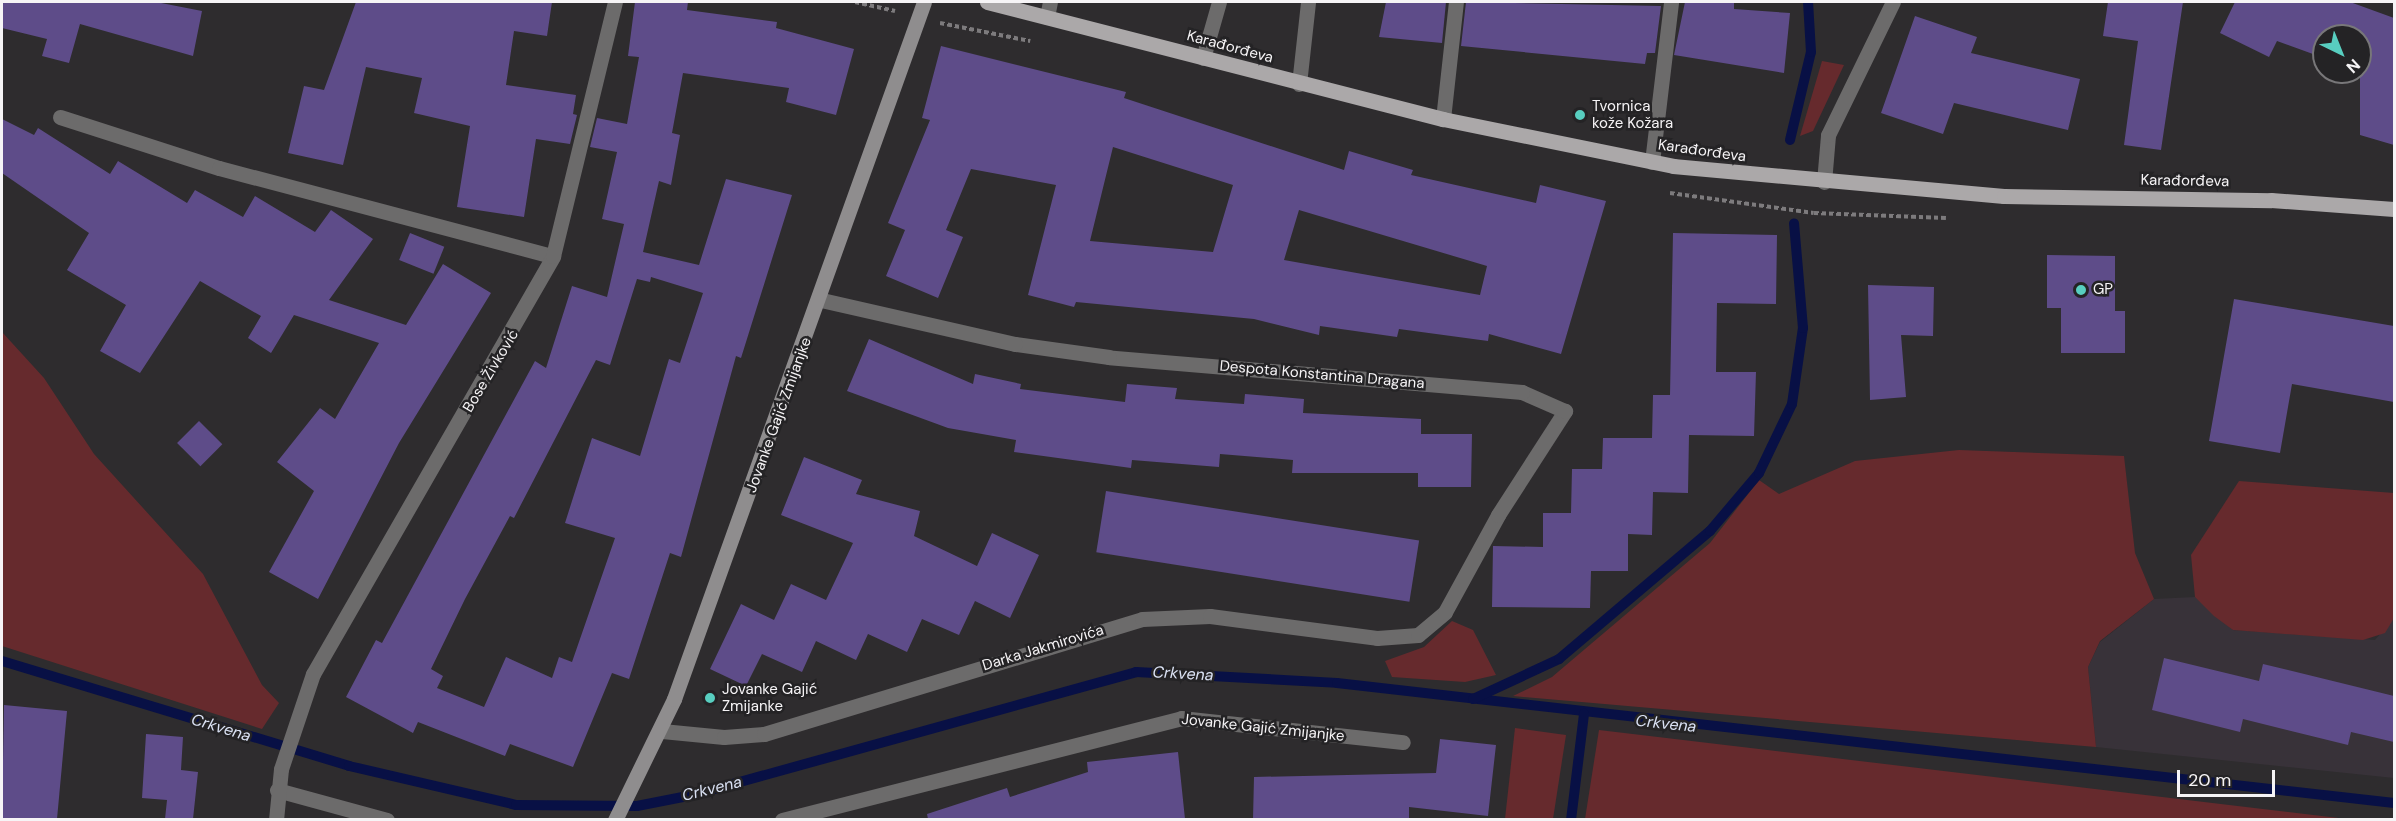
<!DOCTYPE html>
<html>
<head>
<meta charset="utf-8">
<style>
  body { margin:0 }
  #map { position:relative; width:2396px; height:821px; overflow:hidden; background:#2e2c2e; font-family:"DM Sans",sans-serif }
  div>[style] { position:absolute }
  .built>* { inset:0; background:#383239 }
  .green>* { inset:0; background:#662a2d }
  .stream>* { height:10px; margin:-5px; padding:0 5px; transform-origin:5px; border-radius:5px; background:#081045 }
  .building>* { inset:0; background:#5e4c89; transform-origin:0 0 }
  .path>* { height:4px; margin-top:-2px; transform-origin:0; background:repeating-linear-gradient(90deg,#7d7b7d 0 4.5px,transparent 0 7.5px) }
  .street>* { height:15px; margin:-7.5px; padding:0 7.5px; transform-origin:7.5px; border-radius:7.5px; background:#6c6b6b }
  .secondary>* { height:15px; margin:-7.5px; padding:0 7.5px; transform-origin:7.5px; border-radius:7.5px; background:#8f8d8e }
  .primary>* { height:15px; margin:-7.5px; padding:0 7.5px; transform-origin:7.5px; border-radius:7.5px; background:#aba8a9 }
  .dots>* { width:16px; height:16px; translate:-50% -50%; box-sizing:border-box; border:3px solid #242325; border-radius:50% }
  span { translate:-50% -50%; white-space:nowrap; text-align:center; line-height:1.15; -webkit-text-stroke:5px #242325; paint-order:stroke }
  .street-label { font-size:15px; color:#f6f4f6 }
  .poi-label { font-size:15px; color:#f6f4f6 }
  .left { translate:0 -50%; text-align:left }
  .water-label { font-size:16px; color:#dbe2f4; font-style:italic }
  .frame { position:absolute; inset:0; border:3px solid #f6f4f6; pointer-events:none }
  .north { position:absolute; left:2312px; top:24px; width:60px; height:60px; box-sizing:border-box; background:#242325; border:2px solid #787779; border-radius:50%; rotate:137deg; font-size:16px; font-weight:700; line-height:24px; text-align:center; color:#f6f4f6 }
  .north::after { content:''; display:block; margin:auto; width:21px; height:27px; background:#58cec0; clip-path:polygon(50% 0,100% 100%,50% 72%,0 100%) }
  .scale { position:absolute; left:2177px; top:770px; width:98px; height:27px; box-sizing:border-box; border:3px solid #f6f4f6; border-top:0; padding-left:8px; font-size:18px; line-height:21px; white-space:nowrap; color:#f6f4f6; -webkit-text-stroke:4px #242325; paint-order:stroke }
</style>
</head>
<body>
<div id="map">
  <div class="built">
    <i style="clip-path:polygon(2195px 597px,2233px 630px,2375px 640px,2394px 618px,2394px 778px,2096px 747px,2088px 667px,2100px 642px,2154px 599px)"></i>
  </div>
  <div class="green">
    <i style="clip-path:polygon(1822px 61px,1844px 65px,1813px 131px,1800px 136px)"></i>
    <i style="clip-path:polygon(2px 332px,44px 378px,94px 454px,203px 574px,262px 685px,279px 703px,262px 729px,2px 646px)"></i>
    <i style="clip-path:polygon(1959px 450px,2124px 456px,2135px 553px,2154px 599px,2100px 641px,2088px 667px,2096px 747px,1513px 696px,1552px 677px,1710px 543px,1759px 480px,1779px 494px,1855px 461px)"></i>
    <i style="clip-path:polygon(2239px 481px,2394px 493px,2394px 618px,2385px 633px,2363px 640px,2233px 630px,2214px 616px,2195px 597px,2191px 555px)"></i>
    <i style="clip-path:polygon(1452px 621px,1473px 630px,1496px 675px,1465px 682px,1392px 677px,1385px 661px,1424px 647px)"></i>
    <i style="clip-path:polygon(1515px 728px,1566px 735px,1553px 819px,1505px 819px)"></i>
    <i style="clip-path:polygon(1599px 730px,2347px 819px,1585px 819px)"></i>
  </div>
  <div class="stream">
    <i style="left:1790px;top:140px;width:90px;rotate:-76.6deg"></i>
    <i style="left:1811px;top:52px;width:50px;rotate:-93.4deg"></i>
    <i style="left:2px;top:661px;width:363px;rotate:16.8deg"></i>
    <i style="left:349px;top:766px;width:171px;rotate:13.1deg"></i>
    <i style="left:516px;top:805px;width:121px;rotate:0.5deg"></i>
    <i style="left:637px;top:806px;width:57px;rotate:-11.1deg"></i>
    <i style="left:693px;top:795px;width:460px;rotate:-15.5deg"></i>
    <i style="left:1136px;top:672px;width:201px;rotate:3.1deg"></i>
    <i style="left:1337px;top:683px;width:1064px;rotate:6.48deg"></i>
    <i style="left:1473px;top:699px;width:95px;rotate:-24.9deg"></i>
    <i style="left:1559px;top:659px;width:198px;rotate:-40.3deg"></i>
    <i style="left:1710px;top:531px;width:76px;rotate:-49.8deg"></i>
    <i style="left:1759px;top:473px;width:76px;rotate:-64.4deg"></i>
    <i style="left:1792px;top:404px;width:77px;rotate:-81.8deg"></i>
    <i style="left:1803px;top:328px;width:105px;rotate:-94.9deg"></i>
    <i style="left:1571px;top:820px;width:107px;rotate:-83deg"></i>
  </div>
  <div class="building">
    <i style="clip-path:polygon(2px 2px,156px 2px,202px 11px,193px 56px,80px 24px,69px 63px,42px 56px,47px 39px,2px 28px)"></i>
    <i style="clip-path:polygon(356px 2px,552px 2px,547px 36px,514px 31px,506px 85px,576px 95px,573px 114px,577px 115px,570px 144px,536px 139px,524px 217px,457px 207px,470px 126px,414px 113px,422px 78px,366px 67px,343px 165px,288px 153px,304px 86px,324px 90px)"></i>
    <i style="clip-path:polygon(evenodd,635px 2px,688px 2px,687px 10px,777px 22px,776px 28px,854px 49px,836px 115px,786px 102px,789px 88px,683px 73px,672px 133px,680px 135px,671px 185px,659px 181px,643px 252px,699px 265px,726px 179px,792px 195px,741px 358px,736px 356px,681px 557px,670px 553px,629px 679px,612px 673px,573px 767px,510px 744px,505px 756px,418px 722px,413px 733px,346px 697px,376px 640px,382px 643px,535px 361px,546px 368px,572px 286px,607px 297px,624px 224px,602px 219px,617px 152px,590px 147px,597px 118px,627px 124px,639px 57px,628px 56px,635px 2px,651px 277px,703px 293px,680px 363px,669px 359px,640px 456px,592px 438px,565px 523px,615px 538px,572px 662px,559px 657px,552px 678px,506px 657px,484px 707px,437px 688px,443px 676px,431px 669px,465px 599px,510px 516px,514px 518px,596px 360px,610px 365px,637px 279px,650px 282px,651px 277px)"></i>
    <i style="clip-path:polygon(1386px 2px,1446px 2px,1442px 43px,1379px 37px)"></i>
    <i style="clip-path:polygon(1466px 2px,1661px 6px,1655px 53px,1647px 53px,1645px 64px,1461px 46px)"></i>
    <i style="clip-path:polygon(1685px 2px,1734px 2px,1734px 9px,1790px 13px,1784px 73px,1674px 55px)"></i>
    <i style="clip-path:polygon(2108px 2px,2183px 2px,2161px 150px,2124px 145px,2138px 41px,2103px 36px)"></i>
    <i style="clip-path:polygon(2235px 2px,2350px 2px,2394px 18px,2394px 145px,2360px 135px,2360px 36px,2324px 36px,2324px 58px,2277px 41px,2269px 57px,2220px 33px)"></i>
    <i style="clip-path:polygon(1915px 16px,1977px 37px,1971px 53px,2080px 79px,2068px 130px,1954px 103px,1943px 134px,1881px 113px)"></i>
    <i style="clip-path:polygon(evenodd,941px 46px,1126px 92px,1124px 98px,1344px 170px,1349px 151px,1413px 170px,1411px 175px,1536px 203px,1540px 185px,1606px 201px,1561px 354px,1489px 334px,1488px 341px,1399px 329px,1397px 337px,1320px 326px,1319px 335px,1254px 319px,1076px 302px,1074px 307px,1028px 295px,1056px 185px,971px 169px,946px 230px,963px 237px,938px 298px,886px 276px,905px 230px,888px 223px,930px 120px,922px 118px,941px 46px,1113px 147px,1233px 185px,1213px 252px,1090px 241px,1113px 147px,941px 46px,1299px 210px,1487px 266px,1480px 295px,1284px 260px,1299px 210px)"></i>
    <i style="clip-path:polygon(2px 119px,34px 135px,38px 128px,110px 174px,118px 161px,187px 203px,195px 190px,243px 217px,255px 196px,315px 232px,331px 210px,373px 239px,329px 300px,406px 325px,443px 264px,491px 293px,399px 443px,318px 599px,269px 572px,314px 491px,277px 462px,320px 408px,335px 419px,379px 343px,294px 315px,271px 353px,248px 338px,261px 316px,200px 281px,140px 373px,100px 351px,126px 305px,67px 270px,89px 233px,2px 173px)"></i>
    <i style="left:410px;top:233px;width:37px;height:29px;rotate:22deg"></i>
    <i style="clip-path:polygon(1673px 233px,1777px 235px,1776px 304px,1717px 303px,1716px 372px,1756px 372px,1754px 436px,1689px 435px,1688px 493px,1653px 492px,1652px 535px,1628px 534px,1628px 571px,1591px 571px,1590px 608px,1492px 607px,1493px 546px,1543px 547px,1543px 513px,1571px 513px,1572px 469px,1602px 469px,1603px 438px,1652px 438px,1653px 395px,1670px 395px)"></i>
    <i style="clip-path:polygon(2047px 255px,2115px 256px,2115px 311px,2125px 311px,2125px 353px,2061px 353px,2061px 308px,2047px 308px)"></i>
    <i style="clip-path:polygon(1868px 285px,1934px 287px,1933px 336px,1901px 335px,1906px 397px,1870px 400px)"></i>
    <i style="clip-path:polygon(2234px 299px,2394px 326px,2394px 402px,2292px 384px,2280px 453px,2209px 441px)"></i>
    <i style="clip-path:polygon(869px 339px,973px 384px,975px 374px,1021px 384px,1020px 389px,1125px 402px,1127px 384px,1177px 388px,1175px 399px,1244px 404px,1245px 394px,1304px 399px,1303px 413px,1421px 419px,1421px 434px,1472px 434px,1471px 487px,1418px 487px,1418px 473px,1292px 473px,1293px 460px,1220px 454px,1219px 467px,1132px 460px,1131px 468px,1014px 452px,1016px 440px,948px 428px,847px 391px)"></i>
    <i style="left:199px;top:421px;width:33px;height:31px;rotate:45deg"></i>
    <i style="clip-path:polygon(804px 457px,862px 480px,856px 494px,920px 511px,914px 536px,977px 566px,992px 533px,1039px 555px,1010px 618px,975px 601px,959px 635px,922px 619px,907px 652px,868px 634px,856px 660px,816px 641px,802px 672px,762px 654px,746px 686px,710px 669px,741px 604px,774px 620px,791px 584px,826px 600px,853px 543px,781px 515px)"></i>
    <i style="left:1106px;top:491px;width:317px;height:62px;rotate:9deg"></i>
    <i style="clip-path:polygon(2164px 658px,2259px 681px,2263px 664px,2394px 696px,2394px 742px,2351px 732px,2348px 745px,2243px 719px,2240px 732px,2152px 710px)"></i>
    <i style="clip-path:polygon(4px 705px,67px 711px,57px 819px,2px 819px)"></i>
    <i style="clip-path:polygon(146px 734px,183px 737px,181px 770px,198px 772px,193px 819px,165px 819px,167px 800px,142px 798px)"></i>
    <i style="clip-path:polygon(1440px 739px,1496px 745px,1488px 816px,1409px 807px,1409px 819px,1253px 819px,1254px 777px,1436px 773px)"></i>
    <i style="clip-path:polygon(1178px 752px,1185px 819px,928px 819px,927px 814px,1007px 788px,1010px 797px,1088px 772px,1087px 762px)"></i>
  </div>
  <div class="path">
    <i style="left:855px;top:2px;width:41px;rotate:12.7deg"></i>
    <i style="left:940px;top:23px;width:92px;rotate:11.3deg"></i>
    <i style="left:1670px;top:193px;width:145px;rotate:7.9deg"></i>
    <i style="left:1814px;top:213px;width:132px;rotate:2.2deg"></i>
  </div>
  <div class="street">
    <i style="left:1047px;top:17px;width:15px;rotate:-79deg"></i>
    <i style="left:1203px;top:58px;width:58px;rotate:-74.1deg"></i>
    <i style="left:1299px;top:84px;width:82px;rotate:-83.7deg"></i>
    <i style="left:60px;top:117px;width:167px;rotate:17.8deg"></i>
    <i style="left:219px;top:168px;width:345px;rotate:14.8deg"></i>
    <i style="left:1443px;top:119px;width:118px;rotate:-83.7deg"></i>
    <i style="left:1652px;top:162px;width:161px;rotate:-83.2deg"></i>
    <i style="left:1824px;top:182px;width:47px;rotate:-85.1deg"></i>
    <i style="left:1828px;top:135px;width:148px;rotate:-64deg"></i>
    <i style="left:662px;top:731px;width:62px;rotate:5.5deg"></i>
    <i style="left:724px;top:737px;width:40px;rotate:-4.3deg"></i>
    <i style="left:764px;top:734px;width:395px;rotate:-16.9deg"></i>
    <i style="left:1142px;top:619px;width:68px;rotate:-2.5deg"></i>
    <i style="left:1210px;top:616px;width:168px;rotate:7.5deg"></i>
    <i style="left:1377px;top:638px;width:41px;rotate:-4.2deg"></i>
    <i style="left:1418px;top:635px;width:35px;rotate:-40deg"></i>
    <i style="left:1445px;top:612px;width:111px;rotate:-61.3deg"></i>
    <i style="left:1498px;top:515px;width:124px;rotate:-57.2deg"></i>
    <i style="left:1565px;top:411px;width:47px;rotate:-156.2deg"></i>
    <i style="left:1522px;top:392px;width:414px;rotate:-175.2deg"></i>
    <i style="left:1109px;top:357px;width:95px;rotate:-172.1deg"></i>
    <i style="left:1015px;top:344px;width:198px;rotate:-167.2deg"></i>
    <i style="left:277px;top:790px;width:114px;rotate:15.3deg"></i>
    <i style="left:276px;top:820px;width:51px;rotate:-84.4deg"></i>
    <i style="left:281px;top:769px;width:100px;rotate:-71.4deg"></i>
    <i style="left:313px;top:674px;width:482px;rotate:-60.1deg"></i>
    <i style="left:553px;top:256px;width:261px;rotate:-76.3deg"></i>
    <i style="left:782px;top:820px;width:412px;rotate:-14.3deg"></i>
    <i style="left:1181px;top:718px;width:223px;rotate:6.2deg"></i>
  </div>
  <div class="secondary">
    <i style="left:615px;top:820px;width:135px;rotate:-64deg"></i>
    <i style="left:674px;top:699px;width:740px;rotate:-70.27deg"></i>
  </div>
  <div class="primary">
    <i style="left:987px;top:2px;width:471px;rotate:14.4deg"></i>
    <i style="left:1443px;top:119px;width:235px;rotate:11.5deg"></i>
    <i style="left:1673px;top:166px;width:332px;rotate:5.2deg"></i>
    <i style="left:2004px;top:196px;width:267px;rotate:0.9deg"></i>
    <i style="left:2271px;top:200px;width:123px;rotate:4.2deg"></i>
  </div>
  <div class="dots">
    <i style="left:1580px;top:115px;background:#58cec0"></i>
    <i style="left:2081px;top:290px;background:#58cec0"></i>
    <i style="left:710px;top:698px;background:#58cec0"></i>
  </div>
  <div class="street-label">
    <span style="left:1230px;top:47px;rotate:15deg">Karađorđeva</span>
    <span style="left:1702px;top:151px;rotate:8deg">Karađorđeva</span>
    <span style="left:2185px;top:181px;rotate:1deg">Karađorđeva</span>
    <span style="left:491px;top:371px;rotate:-59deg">Bose Živković</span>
    <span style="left:1322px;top:375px;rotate:5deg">Despota Konstantina Dragana</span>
    <span style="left:779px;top:415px;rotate:-70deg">Jovanke Gajić Zmijanjke</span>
    <span style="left:1043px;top:648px;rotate:-17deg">Darka Jakmirovića</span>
    <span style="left:1263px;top:728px;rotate:6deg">Jovanke Gajić Zmijanjke</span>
  </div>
  <div class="poi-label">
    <span class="left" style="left:1592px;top:115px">Tvornica<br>kože Kožara</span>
    <span class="left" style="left:2093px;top:290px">GP</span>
    <span class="left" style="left:722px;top:698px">Jovanke Gajić<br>Zmijanke</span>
  </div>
  <div class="water-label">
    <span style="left:1183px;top:674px;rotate:3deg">Crkvena</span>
    <span style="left:1666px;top:724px;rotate:6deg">Crkvena</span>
    <span style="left:221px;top:728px;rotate:17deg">Crkvena</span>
    <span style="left:712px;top:789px;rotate:-14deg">Crkvena</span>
  </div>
  <div class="frame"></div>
  <div class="north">N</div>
  <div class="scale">20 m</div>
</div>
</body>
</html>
